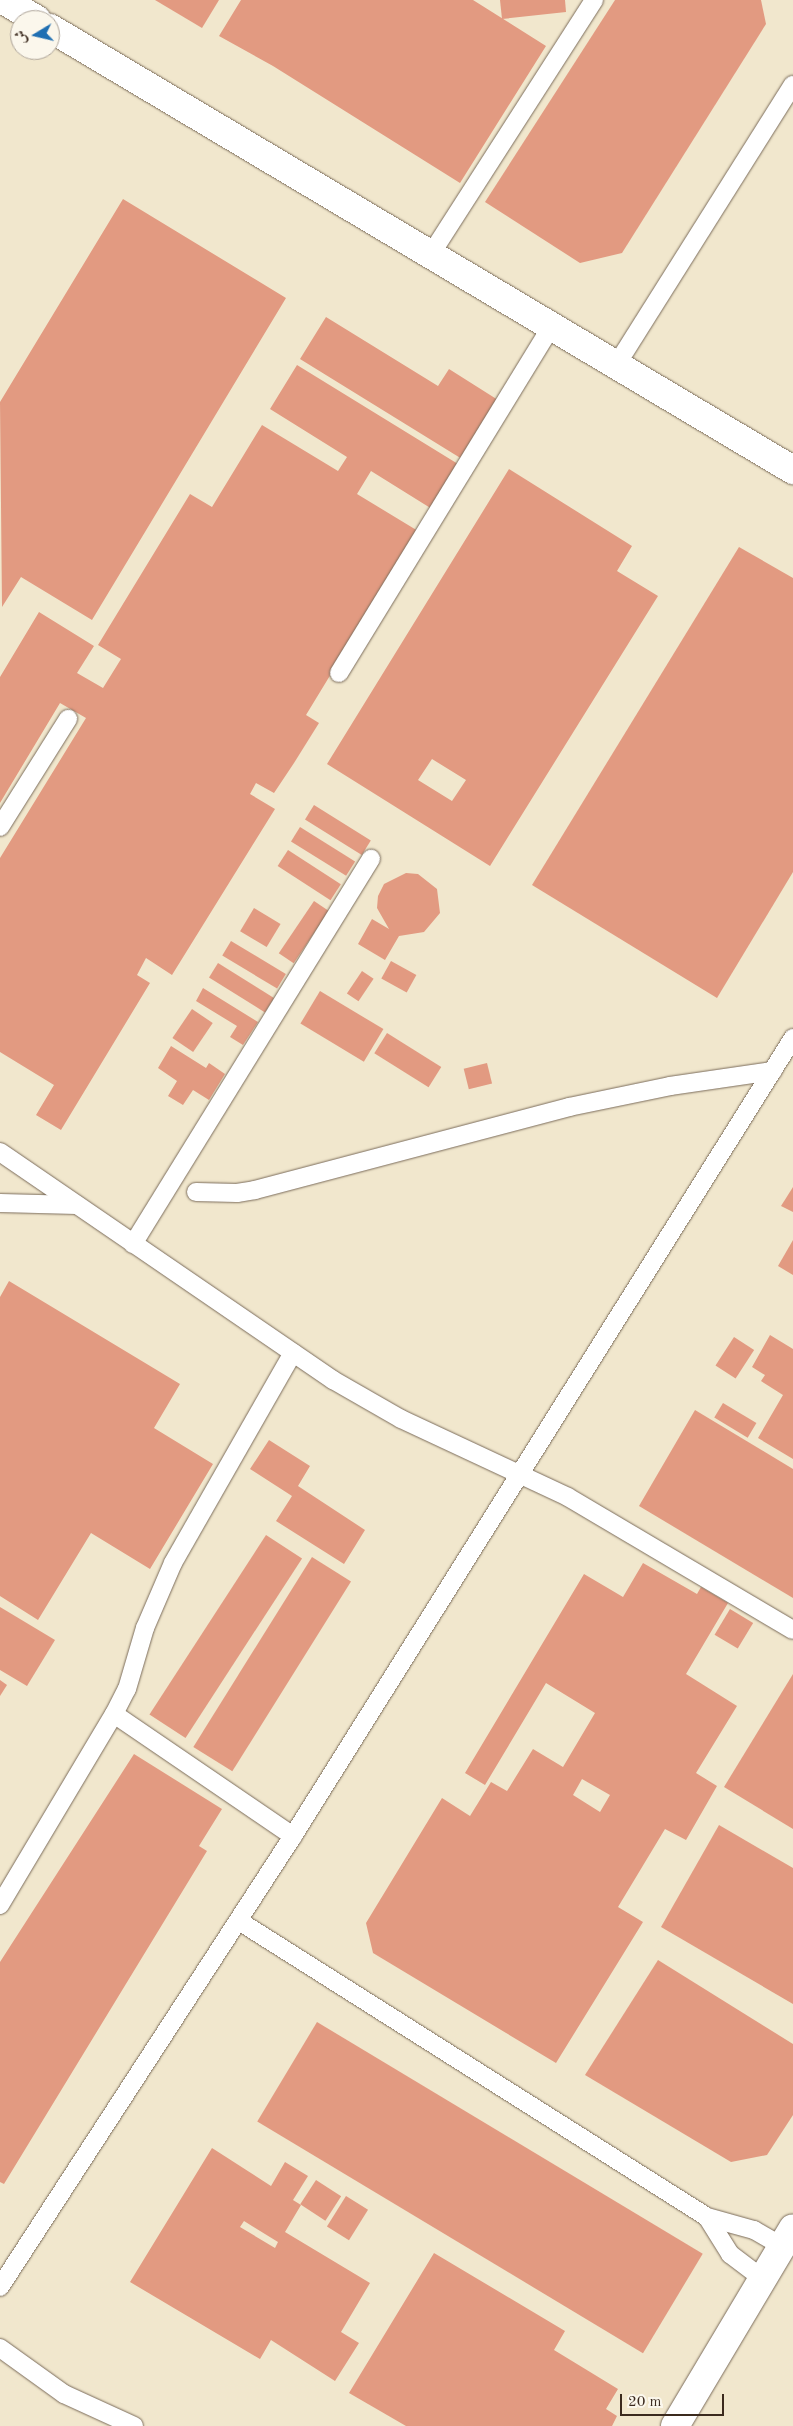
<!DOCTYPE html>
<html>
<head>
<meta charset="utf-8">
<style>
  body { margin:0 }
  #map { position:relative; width:793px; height:2426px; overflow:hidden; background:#f1e7cd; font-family:"Old Standard TT",Amiri,serif }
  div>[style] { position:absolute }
  .building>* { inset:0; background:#e29a81; transform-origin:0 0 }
  .roads { filter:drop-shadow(0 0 1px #7b6c5b) drop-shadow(0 0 1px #7b6c5b) }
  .lane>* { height:18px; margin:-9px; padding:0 9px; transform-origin:9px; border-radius:9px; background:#fff }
  .street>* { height:28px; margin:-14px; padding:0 14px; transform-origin:14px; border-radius:14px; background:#fff }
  span { translate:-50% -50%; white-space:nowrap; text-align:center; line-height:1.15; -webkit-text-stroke:4px #fbf7ec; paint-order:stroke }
  .north { position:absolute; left:10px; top:10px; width:50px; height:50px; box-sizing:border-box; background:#fbf7ec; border:1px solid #aea59a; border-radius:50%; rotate:261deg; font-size:14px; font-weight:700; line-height:20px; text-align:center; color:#3b2a1e }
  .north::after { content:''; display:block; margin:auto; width:18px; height:22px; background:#1f6fb2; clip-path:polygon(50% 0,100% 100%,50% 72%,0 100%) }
  .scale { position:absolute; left:620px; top:2394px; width:104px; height:22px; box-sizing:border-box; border:2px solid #3b2a1e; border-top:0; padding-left:6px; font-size:15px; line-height:18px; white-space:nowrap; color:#3b2a1e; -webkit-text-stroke:4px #fbf7ec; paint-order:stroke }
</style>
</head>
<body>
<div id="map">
  <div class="building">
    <i style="clip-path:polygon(155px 0,219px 0,202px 28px)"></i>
    <i style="clip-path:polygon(241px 0,473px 0,546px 46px,460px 183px,273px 66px,219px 36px)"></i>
    <i style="clip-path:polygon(500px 0,565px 0,566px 12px,502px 19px)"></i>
    <i style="clip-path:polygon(615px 0,761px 0,766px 24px,622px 253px,580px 263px,485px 202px)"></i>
    <i style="clip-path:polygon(123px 199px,286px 298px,92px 620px,21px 577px,2px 607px,0 402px)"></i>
    <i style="clip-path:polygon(326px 317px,438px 386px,449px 369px,498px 400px,462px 459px,300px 359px)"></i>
    <i style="clip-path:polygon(297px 365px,458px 464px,432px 509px,371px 471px,357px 494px,418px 531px,306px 715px,319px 723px,294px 763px,274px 793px,256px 783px,250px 794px,275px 809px,172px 975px,146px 958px,137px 975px,150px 983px,61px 1130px,36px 1115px,54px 1085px,0 1052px,0 858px,86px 718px,60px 703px,0 803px,0 677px,39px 612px,94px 646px,77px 673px,103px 688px,121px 659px,98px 645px,190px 494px,212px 507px,262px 425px,338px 471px,347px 457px,270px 409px)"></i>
    <i style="clip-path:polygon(evenodd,509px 469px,632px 546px,617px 571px,658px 596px,490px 866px,327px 764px,509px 469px,432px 759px,466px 780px,452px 801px,418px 780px,432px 759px)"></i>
    <i style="clip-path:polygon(739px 547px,793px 578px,793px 872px,717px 998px,532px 885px)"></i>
    <i style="left:314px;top:805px;width:67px;height:17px;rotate:32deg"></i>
    <i style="left:300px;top:827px;width:65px;height:17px;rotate:32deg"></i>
    <i style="left:288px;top:850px;width:63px;height:19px;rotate:33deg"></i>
    <i style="clip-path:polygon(406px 873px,418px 874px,437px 889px,440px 913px,424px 932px,399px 936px,385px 960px,358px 944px,372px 919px,389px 929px,377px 908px,378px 896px,384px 884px)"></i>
    <i style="left:314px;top:901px;width:18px;height:63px;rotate:34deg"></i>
    <i style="left:254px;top:908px;width:31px;height:27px;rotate:31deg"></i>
    <i style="left:231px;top:941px;width:64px;height:17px;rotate:31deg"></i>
    <i style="left:391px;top:961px;width:29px;height:20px;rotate:29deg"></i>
    <i style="left:218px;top:963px;width:66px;height:17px;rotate:32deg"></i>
    <i style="left:362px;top:971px;width:14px;height:27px;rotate:34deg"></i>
    <i style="clip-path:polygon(203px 988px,258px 1022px,243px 1045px,230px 1037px,237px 1026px,196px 1001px)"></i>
    <i style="left:320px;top:991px;width:74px;height:38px;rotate:31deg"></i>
    <i style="left:192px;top:1009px;width:25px;height:35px;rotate:34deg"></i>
    <i style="left:387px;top:1033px;width:64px;height:24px;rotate:32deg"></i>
    <i style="clip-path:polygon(171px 1046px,206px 1068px,209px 1063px,225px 1074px,209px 1100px,193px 1090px,183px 1105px,168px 1096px,177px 1081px,158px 1068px)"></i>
    <i style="left:487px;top:1063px;width:21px;height:24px;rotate:76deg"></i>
    <i style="clip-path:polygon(793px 1187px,793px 1212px,781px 1206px)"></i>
    <i style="clip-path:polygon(793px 1240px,793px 1275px,778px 1266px)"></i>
    <i style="clip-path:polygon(9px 1281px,180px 1384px,154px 1428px,213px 1464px,150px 1569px,91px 1533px,38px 1620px,0 1596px,0 1297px)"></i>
    <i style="clip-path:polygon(770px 1335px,793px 1349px,793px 1459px,758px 1438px,783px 1395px,761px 1381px,765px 1375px,752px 1367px)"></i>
    <i style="left:734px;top:1337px;width:24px;height:34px;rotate:33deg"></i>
    <i style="left:723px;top:1403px;width:39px;height:17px;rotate:31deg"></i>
    <i style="clip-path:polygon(695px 1410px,793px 1469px,793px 1598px,639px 1506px)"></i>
    <i style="clip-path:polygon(269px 1440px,310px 1466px,298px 1486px,365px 1530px,344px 1564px,276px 1521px,292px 1496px,250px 1469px)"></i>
    <i style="left:266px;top:1535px;width:43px;height:214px;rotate:33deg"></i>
    <i style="left:312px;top:1557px;width:46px;height:224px;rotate:32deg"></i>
    <i style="clip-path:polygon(evenodd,643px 1563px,697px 1594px,701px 1587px,728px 1603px,686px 1674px,737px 1706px,696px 1773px,717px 1786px,686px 1840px,665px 1829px,618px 1907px,643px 1922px,556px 2063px,373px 1953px,366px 1923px,442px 1798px,470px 1816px,491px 1782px,507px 1791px,533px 1749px,563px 1767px,595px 1713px,546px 1683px,485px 1785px,465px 1773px,584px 1574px,623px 1597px,643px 1563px,582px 1779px,610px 1795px,600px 1812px,573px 1795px,582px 1779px)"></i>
    <i style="clip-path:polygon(0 1607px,55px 1640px,27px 1686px,0 1670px)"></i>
    <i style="left:730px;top:1609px;width:27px;height:30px;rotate:31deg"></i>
    <i style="clip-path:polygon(793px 1674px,793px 1829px,724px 1787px)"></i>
    <i style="clip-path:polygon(0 1680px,7px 1685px,0 1696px)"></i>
    <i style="clip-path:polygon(134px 1754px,222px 1809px,199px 1846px,207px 1851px,4px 2184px,0 2182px,0 1962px)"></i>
    <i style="clip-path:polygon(719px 1825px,793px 1868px,793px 2004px,661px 1927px)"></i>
    <i style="clip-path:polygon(658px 1960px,793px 2044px,793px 2115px,767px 2155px,731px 2162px,585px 2075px)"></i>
    <i style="left:317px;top:2022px;width:450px;height:116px;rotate:31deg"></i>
    <i style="clip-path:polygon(evenodd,212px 2148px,271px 2186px,285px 2162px,308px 2176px,293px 2200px,301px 2205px,285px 2232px,370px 2283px,341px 2332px,359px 2343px,335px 2381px,271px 2340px,260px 2359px,130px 2282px,212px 2148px,244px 2221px,278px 2242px,275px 2248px,240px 2227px,244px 2221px)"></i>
    <i style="left:316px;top:2180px;width:30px;height:29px;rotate:33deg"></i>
    <i style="left:346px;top:2196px;width:26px;height:36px;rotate:32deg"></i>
    <i style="clip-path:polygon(434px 2253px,565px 2331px,554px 2350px,618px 2389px,606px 2409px,617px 2416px,612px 2426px,406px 2426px,349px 2393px)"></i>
  </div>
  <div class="roads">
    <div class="lane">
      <i style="left:431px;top:254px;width:302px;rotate:-57.3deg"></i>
      <i style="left:617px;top:364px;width:330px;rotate:-57.8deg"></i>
      <i style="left:339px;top:673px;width:407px;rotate:-58.5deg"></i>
      <i style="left:0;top:827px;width:128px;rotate:-57.8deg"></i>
      <i style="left:0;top:1152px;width:404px;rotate:34.4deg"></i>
      <i style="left:333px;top:1380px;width:78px;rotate:29.8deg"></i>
      <i style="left:401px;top:1419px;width:184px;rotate:25deg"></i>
      <i style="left:568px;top:1497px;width:261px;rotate:30.6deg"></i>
      <i style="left:196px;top:1192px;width:41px;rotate:1.4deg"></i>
      <i style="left:237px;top:1193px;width:18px;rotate:-9deg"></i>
      <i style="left:255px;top:1190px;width:325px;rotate:-14.8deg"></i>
      <i style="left:569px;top:1107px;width:103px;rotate:-11.7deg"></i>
      <i style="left:670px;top:1086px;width:104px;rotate:-8.3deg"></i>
      <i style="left:0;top:1203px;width:77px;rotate:1.5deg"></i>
      <i style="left:133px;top:1244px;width:453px;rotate:-58.3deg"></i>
      <i style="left:114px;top:1714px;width:217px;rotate:34.3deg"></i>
      <i style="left:0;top:1905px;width:222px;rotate:-59.2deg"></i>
      <i style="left:114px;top:1714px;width:28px;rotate:-63deg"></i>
      <i style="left:127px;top:1689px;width:64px;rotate:-73.6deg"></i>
      <i style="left:145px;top:1628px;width:71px;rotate:-66.7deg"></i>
      <i style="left:173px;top:1563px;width:242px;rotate:-60.3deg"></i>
      <i style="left:239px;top:1921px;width:554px;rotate:32.31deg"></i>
      <i style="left:707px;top:2217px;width:49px;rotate:15.5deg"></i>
      <i style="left:754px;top:2230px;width:32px;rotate:30deg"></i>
      <i style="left:707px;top:2217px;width:44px;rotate:58.1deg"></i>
      <i style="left:730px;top:2254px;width:41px;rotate:37.1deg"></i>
      <i style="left:0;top:2287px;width:538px;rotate:-56.99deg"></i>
      <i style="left:293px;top:1836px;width:942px;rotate:-57.93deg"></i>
      <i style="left:0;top:2348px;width:79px;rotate:35.7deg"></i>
      <i style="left:64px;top:2394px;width:77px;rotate:24.6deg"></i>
    </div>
    <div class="street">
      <i style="left:3px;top:0;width:39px;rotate:30deg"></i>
      <i style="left:50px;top:28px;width:865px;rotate:30.75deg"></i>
      <i style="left:675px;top:2426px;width:230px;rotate:-59.2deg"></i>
    </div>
  </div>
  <div class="north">ش</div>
  <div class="scale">20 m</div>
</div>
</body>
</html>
